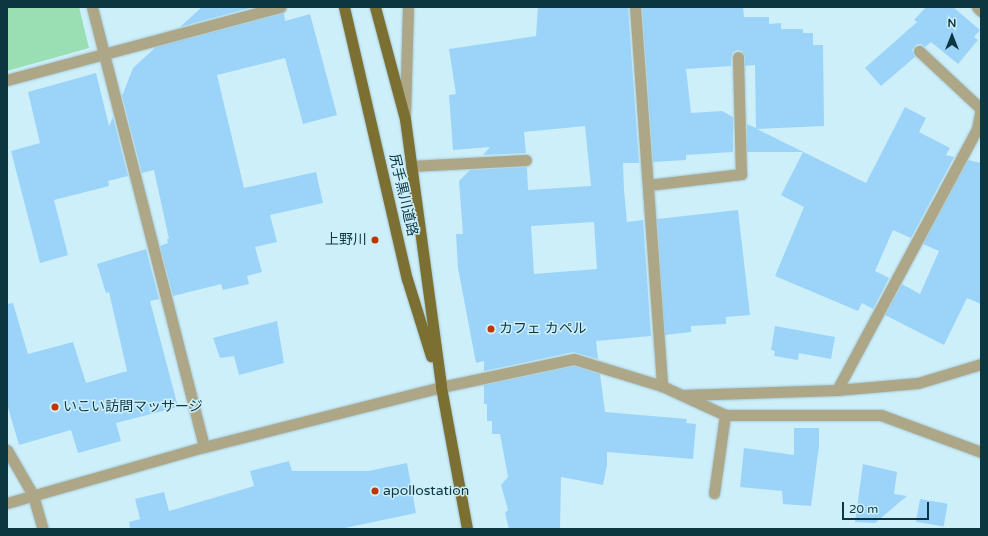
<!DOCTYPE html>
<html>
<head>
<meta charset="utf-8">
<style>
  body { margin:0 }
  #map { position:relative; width:988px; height:536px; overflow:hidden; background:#cdeffa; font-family:"Varela Round","Noto Sans JP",sans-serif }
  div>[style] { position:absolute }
  .green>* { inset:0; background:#9adeb4 }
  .building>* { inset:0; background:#9bd4f8; transform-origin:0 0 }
  .roads { filter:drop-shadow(0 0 1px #a6cad5) drop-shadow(0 0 1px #a6cad5) }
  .service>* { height:11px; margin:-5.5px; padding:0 5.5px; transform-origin:5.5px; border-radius:5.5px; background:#ada788 }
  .minor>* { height:11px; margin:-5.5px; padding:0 5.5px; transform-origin:5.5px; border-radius:5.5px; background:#ada788 }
  .tertiary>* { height:11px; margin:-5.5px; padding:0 5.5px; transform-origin:5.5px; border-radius:5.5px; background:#ada788 }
  .primary>* { height:11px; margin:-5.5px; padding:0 5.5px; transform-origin:5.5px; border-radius:5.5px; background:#7c6f32 }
  .dots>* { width:11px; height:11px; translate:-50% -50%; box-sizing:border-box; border:2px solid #cdeffa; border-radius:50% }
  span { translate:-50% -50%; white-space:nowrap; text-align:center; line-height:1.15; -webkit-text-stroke:3px #cdeffa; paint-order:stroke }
  .street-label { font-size:14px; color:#0c3741 }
  .poi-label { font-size:14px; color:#0c3741 }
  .right { translate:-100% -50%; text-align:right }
  .left { translate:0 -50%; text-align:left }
  .frame { position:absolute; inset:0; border:8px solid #0c3741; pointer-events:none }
  .north { position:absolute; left:932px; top:16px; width:40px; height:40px; -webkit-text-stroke:3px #cdeffa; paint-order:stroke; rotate:0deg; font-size:11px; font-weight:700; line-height:16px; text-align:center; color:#0c3741 }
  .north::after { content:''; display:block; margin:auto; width:14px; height:18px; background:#0c3741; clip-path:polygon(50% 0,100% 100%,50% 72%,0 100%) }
  .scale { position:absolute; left:842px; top:502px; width:87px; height:18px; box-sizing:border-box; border:2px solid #0c3741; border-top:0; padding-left:5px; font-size:12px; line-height:14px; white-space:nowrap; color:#0c3741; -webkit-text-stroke:3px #cdeffa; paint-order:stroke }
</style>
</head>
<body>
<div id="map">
  <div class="green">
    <i style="clip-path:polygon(7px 7px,79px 7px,89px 48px,7px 71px)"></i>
  </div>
  <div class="building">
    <i style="clip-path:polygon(202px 7px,253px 7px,180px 27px)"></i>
    <i style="clip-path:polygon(evenodd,538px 7px,628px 7px,639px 163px,623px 163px,624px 190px,627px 222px,643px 220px,651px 336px,596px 341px,598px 359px,573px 352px,484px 371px,484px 361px,476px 363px,458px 268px,456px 234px,463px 234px,459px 181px,470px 170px,527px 167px,528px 190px,591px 186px,585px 126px,524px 132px,526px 153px,483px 155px,490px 147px,453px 150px,449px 95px,456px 94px,449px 49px,536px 36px,538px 7px,594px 222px,597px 269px,534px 274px,531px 226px,594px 222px)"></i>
    <i style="clip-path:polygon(642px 7px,743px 7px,744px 17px,769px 17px,769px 24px,781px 23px,781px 29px,803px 29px,803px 33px,813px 33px,813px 45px,823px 45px,824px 126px,757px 129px,866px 183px,905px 107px,926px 118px,919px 132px,950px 148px,946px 155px,954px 157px,911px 238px,893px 230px,875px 271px,889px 278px,873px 309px,862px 303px,858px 311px,775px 276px,804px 207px,781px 195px,803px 152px,747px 152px,747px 124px,756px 128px,755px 65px,745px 66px,745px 56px,742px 51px,737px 50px,732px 53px,731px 66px,686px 69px,691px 113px,722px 111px,733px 117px,733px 152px,686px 155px,686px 160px,653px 162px)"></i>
    <i style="clip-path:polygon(926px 7px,953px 7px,980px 30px,974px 37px,978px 40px,958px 64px,931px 42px,925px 47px,921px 44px,917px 44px,912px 50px,915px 57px,881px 86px,865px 68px,917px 22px,914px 20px)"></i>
    <i style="clip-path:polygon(284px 13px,285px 21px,310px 14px,337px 115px,303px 124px,285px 58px,217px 75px,244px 188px,316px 172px,323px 203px,270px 215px,277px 242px,255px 247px,262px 272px,247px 276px,249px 284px,223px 290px,221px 284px,173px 296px,160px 246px,168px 243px,167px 239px,169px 239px,154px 170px,142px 173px,122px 96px,133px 68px,156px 47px)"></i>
    <i style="clip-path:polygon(96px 73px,109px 126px,113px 117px,128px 176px,108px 181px,109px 186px,54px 200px,68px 255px,40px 263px,11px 151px,40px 143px,28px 92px)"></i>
    <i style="clip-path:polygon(968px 160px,981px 163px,981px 304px,967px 298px,944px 345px,885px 315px,902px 284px,920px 294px,939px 251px,923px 244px)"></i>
    <i style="clip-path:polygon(738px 210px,750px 315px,726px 317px,726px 324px,691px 326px,691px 332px,665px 335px,657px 219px)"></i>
    <i style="clip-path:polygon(146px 249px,159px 299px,150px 301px,178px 407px,116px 423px,121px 441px,78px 453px,71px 430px,19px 445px,7px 404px,7px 304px,13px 303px,28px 354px,73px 342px,86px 383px,127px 371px,109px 292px,106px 293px,97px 264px)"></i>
    <i style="clip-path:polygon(277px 321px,284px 363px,239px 375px,234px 356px,220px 358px,213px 338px)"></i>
    <i style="clip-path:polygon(775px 326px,835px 337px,831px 359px,799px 353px,798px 360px,774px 356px,775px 351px,771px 350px)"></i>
    <i style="clip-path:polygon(574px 366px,600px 374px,605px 412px,687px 419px,686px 423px,696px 424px,693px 459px,607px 452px,607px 465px,603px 485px,561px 477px,560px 529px,509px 529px,505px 513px,508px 510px,501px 485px,508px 477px,500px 434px,492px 434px,492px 421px,487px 421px,487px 404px,484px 404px,484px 385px)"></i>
    <i style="clip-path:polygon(794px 428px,819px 428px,819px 446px,811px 506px,783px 504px,782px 491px,740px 487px,744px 448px,794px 455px)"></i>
    <i style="clip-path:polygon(289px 461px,292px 471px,368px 471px,407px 463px,416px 513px,340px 529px,130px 529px,129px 522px,140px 519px,135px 499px,164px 492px,169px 511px,254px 486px,250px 471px)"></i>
    <i style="clip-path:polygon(863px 464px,897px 472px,894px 494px,907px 496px,875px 523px,855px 522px)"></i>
    <i style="left:920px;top:499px;width:28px;height:23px;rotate:10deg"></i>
  </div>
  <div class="roads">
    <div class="service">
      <i style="left:977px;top:7px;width:6px;rotate:45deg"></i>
      <i style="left:919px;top:51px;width:85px;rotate:43.1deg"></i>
      <i style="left:411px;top:166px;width:115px;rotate:-3deg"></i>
      <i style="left:648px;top:185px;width:94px;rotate:-6.7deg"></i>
      <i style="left:741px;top:174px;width:117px;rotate:-91.5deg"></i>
      <i style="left:7px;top:450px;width:52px;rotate:60deg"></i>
      <i style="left:714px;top:493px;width:79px;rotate:-82deg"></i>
    </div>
    <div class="minor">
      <i style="left:92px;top:7px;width:454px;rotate:75.7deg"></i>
      <i style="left:635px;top:7px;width:380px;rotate:85.9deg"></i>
      <i style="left:7px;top:80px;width:283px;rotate:-15deg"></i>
      <i style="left:405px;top:114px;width:107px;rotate:-88.4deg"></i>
      <i style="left:441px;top:387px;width:136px;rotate:-11.9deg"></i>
      <i style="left:574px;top:359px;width:92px;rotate:17.1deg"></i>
      <i style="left:662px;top:386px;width:69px;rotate:24.7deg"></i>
      <i style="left:725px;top:415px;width:156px"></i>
      <i style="left:881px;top:415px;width:107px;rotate:20.3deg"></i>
      <i style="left:837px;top:390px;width:296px;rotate:-61.8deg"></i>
      <i style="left:977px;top:129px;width:20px;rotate:-79deg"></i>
      <i style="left:683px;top:395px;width:154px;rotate:-1.9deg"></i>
      <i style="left:837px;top:390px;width:81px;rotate:-4.9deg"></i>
      <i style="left:918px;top:383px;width:66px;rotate:-16.8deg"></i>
      <i style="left:33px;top:495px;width:35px;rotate:74deg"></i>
    </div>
    <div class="tertiary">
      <i style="left:7px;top:503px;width:205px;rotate:-15.9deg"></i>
      <i style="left:204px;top:447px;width:244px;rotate:-14.2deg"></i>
    </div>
    <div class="primary">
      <i style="left:344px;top:7px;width:279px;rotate:77deg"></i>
      <i style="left:407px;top:279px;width:81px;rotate:72.7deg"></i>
      <i style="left:375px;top:7px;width:116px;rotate:75deg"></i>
      <i style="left:405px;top:119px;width:270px;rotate:82.3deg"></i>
      <i style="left:441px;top:387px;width:144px;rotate:79.6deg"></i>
    </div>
  </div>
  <div class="dots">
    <i style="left:375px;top:240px;background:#be3600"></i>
    <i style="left:491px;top:329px;background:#be3600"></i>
    <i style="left:55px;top:407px;background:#be3600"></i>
    <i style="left:375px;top:491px;background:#be3600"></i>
  </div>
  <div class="street-label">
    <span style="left:403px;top:195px;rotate:77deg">尻手黒川道路</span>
  </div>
  <div class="poi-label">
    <span class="right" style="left:367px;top:240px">上野川</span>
    <span class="left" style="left:499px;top:329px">カフェ カペル</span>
    <span class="left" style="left:63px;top:407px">いこい訪問マッサージ</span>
    <span class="left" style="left:383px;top:491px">apollostation</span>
  </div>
  <div class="frame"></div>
  <div class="north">N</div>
  <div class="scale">20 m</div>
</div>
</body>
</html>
